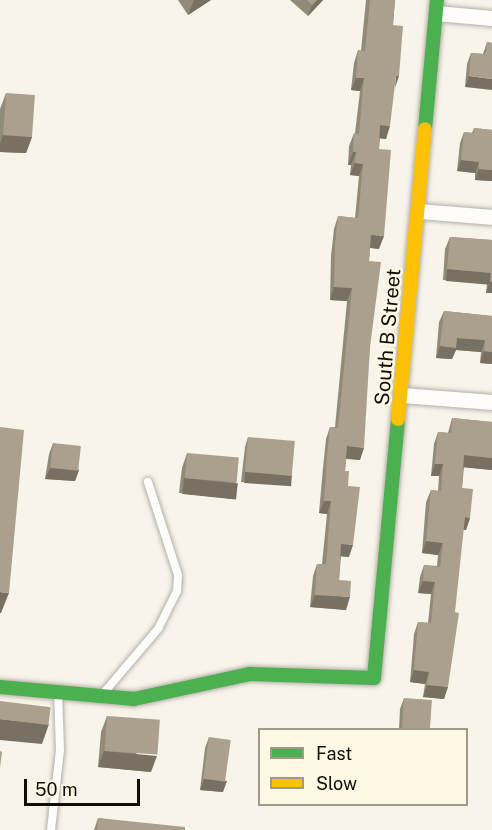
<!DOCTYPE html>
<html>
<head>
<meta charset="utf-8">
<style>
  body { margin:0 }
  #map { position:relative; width:492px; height:830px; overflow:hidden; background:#f8f4ea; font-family:"Public Sans",sans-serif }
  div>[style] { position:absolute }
  .roads { filter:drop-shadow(0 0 2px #b3b0a7) drop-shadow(0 0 2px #b3b0a7) }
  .lane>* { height:8px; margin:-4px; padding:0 4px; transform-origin:4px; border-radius:4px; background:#fefdfc }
  .street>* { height:15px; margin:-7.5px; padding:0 7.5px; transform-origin:7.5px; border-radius:7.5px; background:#fefdfc }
  .fast>* { height:14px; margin:-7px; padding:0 7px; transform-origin:7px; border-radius:7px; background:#4caf50 }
  .slow>* { height:14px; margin:-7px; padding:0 7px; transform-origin:7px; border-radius:7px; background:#ffc107 }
  .wall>* { inset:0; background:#928a79 }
  .shaded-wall>* { inset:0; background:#777063; transform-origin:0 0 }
  .building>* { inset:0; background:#aaa08d; transform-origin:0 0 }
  span { translate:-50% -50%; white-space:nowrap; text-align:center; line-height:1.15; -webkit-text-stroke:5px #fef8e4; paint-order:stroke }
  .street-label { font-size:20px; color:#100d06 }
  .legend { position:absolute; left:258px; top:728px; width:210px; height:78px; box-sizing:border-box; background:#fef8e4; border:2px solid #9f9a8b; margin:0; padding:8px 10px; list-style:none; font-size:18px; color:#100d06 }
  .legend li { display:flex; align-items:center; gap:12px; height:30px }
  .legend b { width:30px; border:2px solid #9f9a8b }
  .scale { position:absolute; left:24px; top:779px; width:116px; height:27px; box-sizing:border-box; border:3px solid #100d06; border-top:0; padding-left:8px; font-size:18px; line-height:21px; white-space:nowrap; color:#100d06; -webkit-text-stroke:4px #fef8e4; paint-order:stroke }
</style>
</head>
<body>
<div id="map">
  <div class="roads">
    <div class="lane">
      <i style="left:102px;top:695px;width:87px;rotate:-49.7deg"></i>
      <i style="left:158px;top:629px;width:42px;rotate:-63.4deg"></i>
      <i style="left:177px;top:591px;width:16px;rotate:-86deg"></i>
      <i style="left:178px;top:575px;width:98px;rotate:-107.9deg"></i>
      <i style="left:51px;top:830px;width:81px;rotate:-83.6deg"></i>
      <i style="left:60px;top:750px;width:57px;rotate:-92deg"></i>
    </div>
    <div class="street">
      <i style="left:436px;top:13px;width:56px;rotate:5.1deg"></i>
      <i style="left:419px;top:211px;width:73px;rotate:4.7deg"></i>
      <i style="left:403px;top:395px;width:89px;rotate:4.5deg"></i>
    </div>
    <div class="fast">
      <i style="left:425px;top:129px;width:130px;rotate:-84.7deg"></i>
      <i style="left:0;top:687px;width:135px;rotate:5.1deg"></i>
      <i style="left:134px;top:699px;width:119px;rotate:-12.2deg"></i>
      <i style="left:250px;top:674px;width:124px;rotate:1.8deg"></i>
      <i style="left:374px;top:678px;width:260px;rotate:-84.7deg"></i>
    </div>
    <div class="slow">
      <i style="left:398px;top:419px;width:291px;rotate:-84.7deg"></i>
    </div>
  </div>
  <div class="wall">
    <i style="clip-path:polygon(178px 0,211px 0,188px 15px)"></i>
    <i style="clip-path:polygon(290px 0,323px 0,308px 16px)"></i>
    <i style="clip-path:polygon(366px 0,395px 0,393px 25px,394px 88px,386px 139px,380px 138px,379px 149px,379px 249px,370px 248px,369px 261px,370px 347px,360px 460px,346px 459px,345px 471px,348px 486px,349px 557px,341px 556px,339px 580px,346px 610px,310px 607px,313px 576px,317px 564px,322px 564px,327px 514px,319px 513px,323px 468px,326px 439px,330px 427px,335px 427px,347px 301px,330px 300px,331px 256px,334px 229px,338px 216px,355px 218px,359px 176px,350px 175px,351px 165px,348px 165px,349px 146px,354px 133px,355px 133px,360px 91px,351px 90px,354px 63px,358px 50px,361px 51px)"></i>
    <i style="clip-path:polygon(487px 42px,492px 43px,465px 87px,467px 64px,471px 53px,483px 54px)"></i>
    <i style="clip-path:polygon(6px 93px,32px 137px,26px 153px,0 152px,0 109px)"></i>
    <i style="clip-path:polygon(474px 128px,492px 130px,492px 181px,475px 180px,475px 173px,457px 171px,460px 143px,464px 132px,472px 133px)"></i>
    <i style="clip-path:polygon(450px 237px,492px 240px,492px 293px,486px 293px,487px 284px,443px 280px,445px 249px)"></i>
    <i style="clip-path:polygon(444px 311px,492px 316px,492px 364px,480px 363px,481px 352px,456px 350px,452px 359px,436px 358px,439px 322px)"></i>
    <i style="clip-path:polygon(452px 418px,492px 422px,492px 470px,464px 467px,462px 488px,470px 518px,466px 530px,463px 530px,444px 699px,423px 697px,425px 684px,410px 682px,414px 634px,418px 622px,428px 623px,431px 594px,418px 593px,420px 577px,424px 565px,437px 566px,438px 555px,422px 553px,426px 502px,431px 490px,438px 491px,439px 476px,431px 476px,434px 444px,438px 432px,448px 433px)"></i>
    <i style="clip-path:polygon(248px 437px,292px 475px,289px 485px,241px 482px,245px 447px)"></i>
    <i style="clip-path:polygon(53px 443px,79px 470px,75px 481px,45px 479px,49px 454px)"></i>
    <i style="clip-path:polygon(187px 453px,238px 484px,232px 499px,179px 493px,182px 468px)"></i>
    <i style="clip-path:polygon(404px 698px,431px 729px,399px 729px,400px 709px)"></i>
    <i style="clip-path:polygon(107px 716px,151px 772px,98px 767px,101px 732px)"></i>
    <i style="clip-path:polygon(209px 737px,223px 792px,200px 790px,205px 748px)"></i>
    <i style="clip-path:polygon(98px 818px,185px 830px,94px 830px)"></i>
  </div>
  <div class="shaded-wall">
    <i style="clip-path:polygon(194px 0,211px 0,188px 15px)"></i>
    <i style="clip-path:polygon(317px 0,323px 0,308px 16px,312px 5px)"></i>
    <i style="clip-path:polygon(396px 76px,399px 76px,395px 88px)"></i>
    <i style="clip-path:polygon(469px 76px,492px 79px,492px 90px,465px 87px)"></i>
    <i style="clip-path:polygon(356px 78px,364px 78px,360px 91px,351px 90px)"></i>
    <i style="clip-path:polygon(380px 125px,390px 126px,386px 139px,376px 138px)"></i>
    <i style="clip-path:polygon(3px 135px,32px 137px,26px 153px,0 152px,0 144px)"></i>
    <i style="clip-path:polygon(353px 152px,356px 152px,351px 165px,348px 165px)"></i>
    <i style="clip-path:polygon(461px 160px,479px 162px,475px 173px,457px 171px)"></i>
    <i style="clip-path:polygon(355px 163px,363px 164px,359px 176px,350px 175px)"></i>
    <i style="clip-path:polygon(479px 169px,492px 170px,492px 181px,475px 180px)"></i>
    <i style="clip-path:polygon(371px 235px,384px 236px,379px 249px,366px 247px)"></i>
    <i style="left:447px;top:269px;width:44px;height:12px;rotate:5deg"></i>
    <i style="clip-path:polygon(490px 281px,492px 282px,492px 293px,486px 293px)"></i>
    <i style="clip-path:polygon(334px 287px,352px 288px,347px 301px,330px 300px)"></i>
    <i style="clip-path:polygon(457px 338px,485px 340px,481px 352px,456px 350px,452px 359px,436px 358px,440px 346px)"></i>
    <i style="clip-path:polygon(484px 351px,492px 352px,492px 364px,480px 363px)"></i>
    <i style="clip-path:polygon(347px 446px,364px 448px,360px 460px,343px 458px)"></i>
    <i style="clip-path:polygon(464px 455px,492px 458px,492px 470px,460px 467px)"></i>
    <i style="clip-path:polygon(435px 464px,443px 464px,439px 476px,431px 476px)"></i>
    <i style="clip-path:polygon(50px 468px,79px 470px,75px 481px,45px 479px)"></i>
    <i style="left:245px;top:472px;width:47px;height:11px;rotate:4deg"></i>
    <i style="left:184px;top:478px;width:54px;height:16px;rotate:6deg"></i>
    <i style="clip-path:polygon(324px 501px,331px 501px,327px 514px,319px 513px)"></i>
    <i style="clip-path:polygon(465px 517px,470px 518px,466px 530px,460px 529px)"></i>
    <i style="clip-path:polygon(426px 541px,443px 543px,438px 555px,422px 553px)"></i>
    <i style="clip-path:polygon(341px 544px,353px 545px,349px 557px,337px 556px)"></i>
    <i style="clip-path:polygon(423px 581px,435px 582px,431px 594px,418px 593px)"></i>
    <i style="clip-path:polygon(0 592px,9px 593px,1px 613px,0 613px)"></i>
    <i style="clip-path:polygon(315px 595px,350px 597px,346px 610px,310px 607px)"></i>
    <i style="clip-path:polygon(414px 670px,429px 672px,425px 684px,410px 682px)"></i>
    <i style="clip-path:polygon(427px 685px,448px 687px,444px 699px,423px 697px)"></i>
    <i style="clip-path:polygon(0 719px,49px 724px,42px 744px,0 740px)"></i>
    <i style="clip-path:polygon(104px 751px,157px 756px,151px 772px,98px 767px)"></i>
    <i style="clip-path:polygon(204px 779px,227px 781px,223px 792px,200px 790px)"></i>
  </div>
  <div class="building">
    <i style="clip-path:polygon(307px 0,317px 0,312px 5px)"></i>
    <i style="clip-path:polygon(370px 0,395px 0,393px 25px,403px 26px,399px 76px,396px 76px,390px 126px,380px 125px,379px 149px,391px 150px,384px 236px,371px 235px,369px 261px,381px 262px,370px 347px,364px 448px,347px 446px,345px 471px,349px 471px,348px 486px,360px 487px,353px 545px,341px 544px,339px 580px,351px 581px,350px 597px,315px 595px,317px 564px,326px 564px,331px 501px,324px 501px,327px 455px,330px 427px,338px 428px,352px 288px,334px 287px,335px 244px,338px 216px,358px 218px,363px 164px,355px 163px,356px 152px,353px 152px,354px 133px,359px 134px,364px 78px,356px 78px,358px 50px,365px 51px)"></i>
    <i style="clip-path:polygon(487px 42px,492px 43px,492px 79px,469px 76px,471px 53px,486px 54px)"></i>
    <i style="left:6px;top:93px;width:29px;height:42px;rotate:4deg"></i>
    <i style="clip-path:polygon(474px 128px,492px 130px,492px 170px,479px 169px,479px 162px,461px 160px,464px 132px,474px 133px)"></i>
    <i style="clip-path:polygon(450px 237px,492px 240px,492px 282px,490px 281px,491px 273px,447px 269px)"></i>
    <i style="clip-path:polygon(444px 311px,492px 316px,492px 352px,484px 351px,485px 340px,457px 338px,456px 348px,440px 346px)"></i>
    <i style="clip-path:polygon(452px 418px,492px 422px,492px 458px,464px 455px,462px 488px,473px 489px,470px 518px,465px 517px,455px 612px,459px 613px,448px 687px,427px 685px,429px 672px,414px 670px,418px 622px,431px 623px,435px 582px,423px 581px,424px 565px,440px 567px,443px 543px,426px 541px,431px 490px,441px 491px,443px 464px,435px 464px,438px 432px,451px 433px)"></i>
    <i style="clip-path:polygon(0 427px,24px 430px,9px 593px,0 592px)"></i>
    <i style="left:248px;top:437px;width:47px;height:35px;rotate:5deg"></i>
    <i style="left:53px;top:443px;width:28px;height:25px;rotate:6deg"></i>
    <i style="left:187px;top:453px;width:52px;height:25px;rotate:5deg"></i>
    <i style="left:404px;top:698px;width:28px;height:31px;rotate:4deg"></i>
    <i style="left:0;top:701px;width:51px;height:18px;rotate:7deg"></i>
    <i style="left:107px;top:716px;width:53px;height:35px;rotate:4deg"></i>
    <i style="left:209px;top:737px;width:22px;height:42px;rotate:8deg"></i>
    <i style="clip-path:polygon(0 751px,2px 752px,0 768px)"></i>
    <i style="clip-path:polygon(98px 818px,185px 827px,185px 830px,97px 830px)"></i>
  </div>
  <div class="street-label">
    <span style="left:388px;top:337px;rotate:-85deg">South B Street</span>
  </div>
  <ul class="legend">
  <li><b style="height:8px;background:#4caf50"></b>Fast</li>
  <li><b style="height:8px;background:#ffc107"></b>Slow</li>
  </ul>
  <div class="scale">50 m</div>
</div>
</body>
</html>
